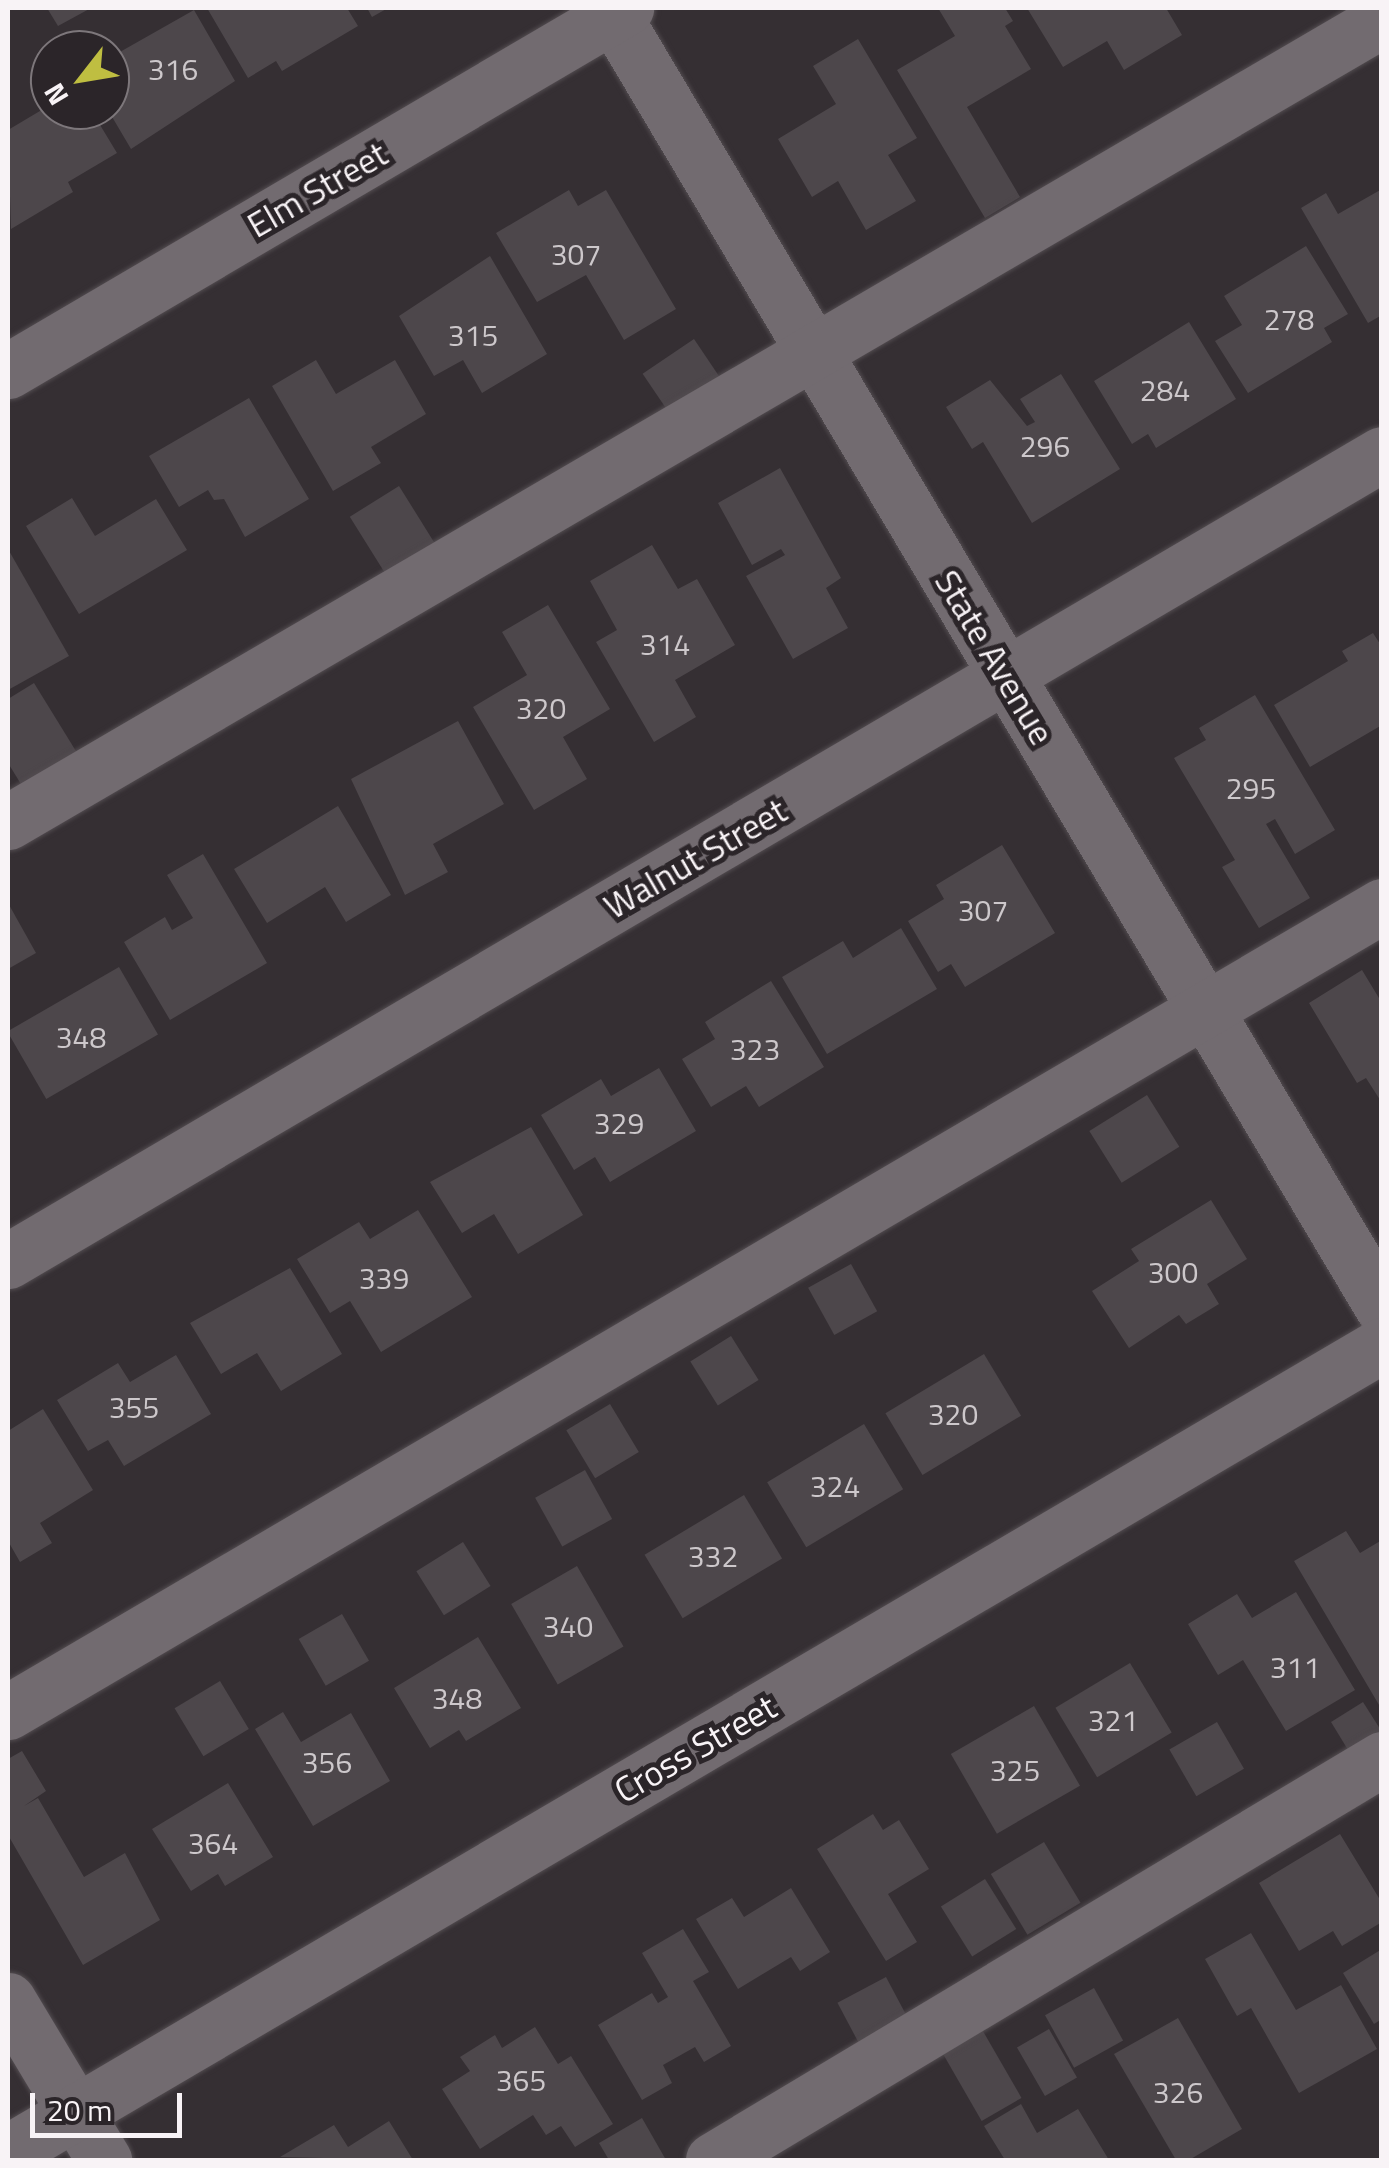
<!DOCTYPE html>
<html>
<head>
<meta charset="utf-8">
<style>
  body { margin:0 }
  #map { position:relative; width:1389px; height:2168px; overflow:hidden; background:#352f33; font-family:"Titillium Web",sans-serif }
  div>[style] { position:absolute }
  .building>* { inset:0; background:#4d474b; transform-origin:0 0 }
  .roads { filter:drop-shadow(0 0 2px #524c50) drop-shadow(0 0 2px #524c50) }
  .minor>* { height:55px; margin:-27.5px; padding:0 27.5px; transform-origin:27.5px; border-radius:27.5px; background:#726b70 }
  span { translate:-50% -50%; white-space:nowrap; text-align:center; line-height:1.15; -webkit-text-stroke:10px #2b2529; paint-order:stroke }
  .number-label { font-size:30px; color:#cdc8cb }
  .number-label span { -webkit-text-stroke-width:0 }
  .street-label { font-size:35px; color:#f8f3f6 }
  .frame { position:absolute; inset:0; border:10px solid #f8f3f6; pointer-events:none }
  .north { position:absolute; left:30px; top:30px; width:100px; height:100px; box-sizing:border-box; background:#2b2529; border:2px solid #7d777b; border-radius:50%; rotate:239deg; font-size:28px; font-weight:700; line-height:40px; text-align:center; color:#f8f3f6 }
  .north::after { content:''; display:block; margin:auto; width:35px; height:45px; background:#bfbe41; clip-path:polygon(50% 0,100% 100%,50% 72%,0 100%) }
  .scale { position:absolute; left:30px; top:2093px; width:152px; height:45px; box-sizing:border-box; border:5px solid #f8f3f6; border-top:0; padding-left:12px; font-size:30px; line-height:35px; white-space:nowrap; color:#f8f3f6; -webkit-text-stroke:8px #2b2529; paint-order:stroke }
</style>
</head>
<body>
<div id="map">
  <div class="building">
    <i style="clip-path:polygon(47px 8px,91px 8px,58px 26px)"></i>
    <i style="clip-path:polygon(207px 8px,347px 8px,358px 26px,282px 71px,276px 61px,248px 78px)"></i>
    <i style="clip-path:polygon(367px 8px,388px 8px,372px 17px)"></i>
    <i style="clip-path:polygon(938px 8px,1005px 8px,1013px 21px,1005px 26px,1031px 69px,967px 107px,1020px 197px,985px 218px,897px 70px,955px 36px)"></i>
    <i style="clip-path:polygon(1027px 8px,1166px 8px,1182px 35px,1124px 70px,1107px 41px,1063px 67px)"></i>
    <i style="clip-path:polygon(194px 10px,235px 81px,131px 149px,108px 110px,110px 95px,127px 86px,111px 57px)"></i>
    <i style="clip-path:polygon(858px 39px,917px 138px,888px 155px,916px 201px,866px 230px,838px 181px,812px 197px,778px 139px,836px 104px,813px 66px)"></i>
    <i style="clip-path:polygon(50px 105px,91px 110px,117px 153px,68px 182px,73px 192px,11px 229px,8px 130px)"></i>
    <i style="clip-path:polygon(1382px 189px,1382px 315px,1368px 323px,1301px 208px,1326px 193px,1338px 214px)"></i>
    <i style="clip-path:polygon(569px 190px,578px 206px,606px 190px,676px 309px,624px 340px,586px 275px,537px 302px,496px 233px)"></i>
    <i style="clip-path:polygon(1306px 246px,1348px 314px,1324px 328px,1332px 342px,1248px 393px,1215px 341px,1242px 325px,1224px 296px)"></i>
    <i style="clip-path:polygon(490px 256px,547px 354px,482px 393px,463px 360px,434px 376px,399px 316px)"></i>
    <i style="clip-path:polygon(1189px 322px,1236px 399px,1156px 448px,1148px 434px,1132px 444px,1094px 381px)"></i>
    <i style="left:694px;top:339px;width:50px;height:62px;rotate:56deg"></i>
    <i style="clip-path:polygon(316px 360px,336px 394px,395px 360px,426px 414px,371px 447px,381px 463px,333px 491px,272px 386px)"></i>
    <i style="clip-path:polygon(1061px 374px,1120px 469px,1032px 523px,983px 442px,972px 449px,946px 407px,990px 380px,1027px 426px,1035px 422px,1020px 399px)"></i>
    <i style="clip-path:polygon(249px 398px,309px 499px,245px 537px,224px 499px,214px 500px,208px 490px,179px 507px,149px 456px)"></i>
    <i style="clip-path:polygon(780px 468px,841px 578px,826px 588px,848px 628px,793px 659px,746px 576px,785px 555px,781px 549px,752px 565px,718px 503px)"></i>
    <i style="left:399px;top:486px;width:68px;height:58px;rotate:58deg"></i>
    <i style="clip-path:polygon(72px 498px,95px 536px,156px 499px,187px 550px,79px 614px,26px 526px)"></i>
    <i style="clip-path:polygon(652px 545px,678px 589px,697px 579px,735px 645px,675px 680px,696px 717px,654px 742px,596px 642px,617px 630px,590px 581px)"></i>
    <i style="clip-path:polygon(8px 549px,69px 656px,8px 690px)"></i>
    <i style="clip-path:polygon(548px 605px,610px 709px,563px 737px,587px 779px,534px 810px,473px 707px,527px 675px,502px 632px)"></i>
    <i style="clip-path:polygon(1373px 633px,1382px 647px,1382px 725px,1310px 767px,1274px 705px,1348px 661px,1342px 651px)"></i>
    <i style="clip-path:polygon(34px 683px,79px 756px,24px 789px,8px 763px,8px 699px)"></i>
    <i style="clip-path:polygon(1255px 695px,1335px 830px,1295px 854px,1275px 819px,1266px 824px,1310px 898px,1259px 928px,1222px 867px,1235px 860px,1174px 758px,1206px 740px,1199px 728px)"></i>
    <i style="clip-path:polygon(458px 721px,504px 804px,433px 844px,448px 872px,405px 895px,351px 779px)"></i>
    <i style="clip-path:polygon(338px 806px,391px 895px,346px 922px,325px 887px,267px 923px,234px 869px)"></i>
    <i style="clip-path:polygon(1002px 845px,1055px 933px,965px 987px,951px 964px,938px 972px,908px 921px,944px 899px,936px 885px)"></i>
    <i style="clip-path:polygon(203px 854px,267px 963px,170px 1020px,124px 942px,165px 917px,172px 930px,193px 918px,167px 875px)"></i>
    <i style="clip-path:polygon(8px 903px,36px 953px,8px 969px)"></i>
    <i style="clip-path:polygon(901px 928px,937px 989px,827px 1054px,782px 977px,843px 941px,853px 958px)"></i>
    <i style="left:119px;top:967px;width:78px;height:129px;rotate:60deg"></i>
    <i style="clip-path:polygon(1362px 970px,1382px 1003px,1382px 1103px,1366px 1078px,1357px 1083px,1309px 1003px)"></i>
    <i style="clip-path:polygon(771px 981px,824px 1067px,759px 1107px,746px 1086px,711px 1107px,682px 1059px,715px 1039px,705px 1022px)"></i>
    <i style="clip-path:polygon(659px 1068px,696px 1131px,610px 1182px,595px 1157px,574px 1170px,541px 1115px,601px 1079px,611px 1096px)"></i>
    <i style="left:1147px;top:1095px;width:61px;height:68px;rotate:58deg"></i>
    <i style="clip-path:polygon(531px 1127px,583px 1215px,518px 1254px,494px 1214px,462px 1233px,430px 1182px)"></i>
    <i style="clip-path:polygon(1211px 1200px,1247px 1259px,1207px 1284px,1219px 1304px,1186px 1324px,1179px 1315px,1129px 1348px,1092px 1291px,1139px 1261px,1131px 1249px)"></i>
    <i style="clip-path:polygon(418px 1210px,472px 1297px,381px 1352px,350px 1301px,330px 1313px,297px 1259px,359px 1222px,370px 1239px)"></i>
    <i style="left:851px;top:1264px;width:54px;height:49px;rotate:61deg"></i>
    <i style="clip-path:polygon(290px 1268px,342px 1354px,281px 1391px,257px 1353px,221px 1374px,190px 1323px)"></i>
    <i style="left:731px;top:1336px;width:52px;height:48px;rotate:58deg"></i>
    <i style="left:984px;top:1354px;width:72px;height:115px;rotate:59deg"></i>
    <i style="clip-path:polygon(176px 1355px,211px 1414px,124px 1466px,108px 1440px,88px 1451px,57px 1400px,118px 1363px,130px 1382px)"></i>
    <i style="left:610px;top:1404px;width:56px;height:51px;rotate:59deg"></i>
    <i style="clip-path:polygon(43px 1409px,93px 1490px,40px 1523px,52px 1543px,20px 1562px,8px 1541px,8px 1431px)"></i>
    <i style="left:864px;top:1424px;width:76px;height:113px;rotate:59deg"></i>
    <i style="left:585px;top:1470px;width:56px;height:57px;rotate:61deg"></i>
    <i style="left:744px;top:1495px;width:74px;height:116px;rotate:59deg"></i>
    <i style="clip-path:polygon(1346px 1531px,1360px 1553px,1382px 1540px,1382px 1710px,1294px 1561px)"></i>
    <i style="left:463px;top:1542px;width:52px;height:55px;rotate:58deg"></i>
    <i style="left:577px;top:1566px;width:93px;height:76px;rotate:60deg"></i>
    <i style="clip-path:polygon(1296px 1592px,1355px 1690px,1286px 1731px,1243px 1660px,1218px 1675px,1188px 1624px,1237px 1594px,1252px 1618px)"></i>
    <i style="left:342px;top:1614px;width:54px;height:50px;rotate:60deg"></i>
    <i style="clip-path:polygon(478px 1637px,521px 1708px,466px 1741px,459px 1730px,430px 1748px,394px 1688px)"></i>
    <i style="left:1130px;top:1663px;width:81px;height:87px;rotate:59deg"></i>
    <i style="left:220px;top:1681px;width:56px;height:53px;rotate:59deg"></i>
    <i style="clip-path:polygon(1363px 1702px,1382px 1732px,1356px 1763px,1331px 1722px)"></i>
    <i style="left:1034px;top:1706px;width:92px;height:96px;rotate:60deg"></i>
    <i style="clip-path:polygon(283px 1712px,301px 1742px,351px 1713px,390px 1781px,313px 1826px,255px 1729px)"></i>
    <i style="left:1217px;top:1722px;width:54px;height:55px;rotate:60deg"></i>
    <i style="clip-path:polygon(22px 1751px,46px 1791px,24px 1806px,38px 1798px,84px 1877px,125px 1853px,160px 1920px,83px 1965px,8px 1835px,8px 1759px)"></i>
    <i style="clip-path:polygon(228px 1783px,273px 1857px,225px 1886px,218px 1874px,191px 1891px,152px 1829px)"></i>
    <i style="clip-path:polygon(873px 1814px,883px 1830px,899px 1820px,929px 1869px,888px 1894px,917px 1942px,886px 1961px,817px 1849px)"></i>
    <i style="clip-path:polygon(1340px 1834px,1382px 1903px,1382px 1922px,1342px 1946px,1333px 1931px,1299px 1951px,1259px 1883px)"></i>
    <i style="left:1044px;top:1842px;width:71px;height:62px;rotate:59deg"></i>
    <i style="left:985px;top:1879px;width:59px;height:52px;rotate:58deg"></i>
    <i style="clip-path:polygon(791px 1888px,830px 1952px,800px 1971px,791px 1957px,738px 1989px,696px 1919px,732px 1898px,744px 1917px)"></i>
    <i style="clip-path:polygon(683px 1929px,709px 1972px,693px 1981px,731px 2046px,704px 2062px,695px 2047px,663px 2065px,672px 2083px,642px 2100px,598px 2025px,652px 1993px,658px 2003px,668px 1997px,642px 1953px)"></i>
    <i style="clip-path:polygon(1251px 1933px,1296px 2010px,1341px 1985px,1377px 2049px,1299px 2093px,1251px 2008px,1237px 2016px,1205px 1959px)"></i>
    <i style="clip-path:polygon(1382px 1949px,1382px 2019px,1374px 2024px,1343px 1973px)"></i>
    <i style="left:886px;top:1977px;width:54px;height:55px;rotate:62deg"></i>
    <i style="left:1094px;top:1988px;width:60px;height:56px;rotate:61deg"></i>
    <i style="clip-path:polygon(1178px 2018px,1242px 2129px,1189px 2160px,1176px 2160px,1114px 2054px)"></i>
    <i style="left:980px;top:2026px;width:83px;height:46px;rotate:60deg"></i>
    <i style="clip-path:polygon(535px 2027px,558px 2064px,571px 2056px,613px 2124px,575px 2147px,561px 2126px,546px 2135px,533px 2115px,480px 2149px,442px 2089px,470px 2071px,460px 2057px,495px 2035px,502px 2048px)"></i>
    <i style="left:1049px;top:2029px;width:56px;height:37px;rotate:60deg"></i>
    <i style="clip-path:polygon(1021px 2104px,1037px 2133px,1078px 2109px,1109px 2160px,1005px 2160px,984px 2126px)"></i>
    <i style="clip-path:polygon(642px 2118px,666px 2160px,609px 2160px,599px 2143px)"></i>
    <i style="clip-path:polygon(389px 2121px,413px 2160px,280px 2157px,334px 2125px,348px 2147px)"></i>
  </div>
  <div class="roads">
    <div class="minor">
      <i style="left:609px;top:8px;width:1512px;rotate:59.24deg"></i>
      <i style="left:8px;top:371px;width:717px;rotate:-30.43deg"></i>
      <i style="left:8px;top:822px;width:1591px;rotate:-30.27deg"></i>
      <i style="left:8px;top:1261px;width:1593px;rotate:-30.43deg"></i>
      <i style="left:8px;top:1712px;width:1593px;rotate:-30.4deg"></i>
      <i style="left:8px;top:2000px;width:187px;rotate:59deg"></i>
      <i style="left:8px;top:2152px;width:1593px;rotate:-30.43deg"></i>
      <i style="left:713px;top:2160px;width:780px;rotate:-30.94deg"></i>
    </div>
  </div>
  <div class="number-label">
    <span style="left:173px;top:69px">316</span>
    <span style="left:576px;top:254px">307</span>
    <span style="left:1289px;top:319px">278</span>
    <span style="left:473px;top:335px">315</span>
    <span style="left:1165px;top:390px">284</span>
    <span style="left:1045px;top:446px">296</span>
    <span style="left:665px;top:644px">314</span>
    <span style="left:541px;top:708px">320</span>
    <span style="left:1251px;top:788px">295</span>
    <span style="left:983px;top:910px">307</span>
    <span style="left:81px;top:1037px">348</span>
    <span style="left:755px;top:1049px">323</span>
    <span style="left:619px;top:1123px">329</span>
    <span style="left:1173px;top:1272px">300</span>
    <span style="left:384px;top:1278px">339</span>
    <span style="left:134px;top:1407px">355</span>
    <span style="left:953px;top:1414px">320</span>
    <span style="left:835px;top:1486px">324</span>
    <span style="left:713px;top:1556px">332</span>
    <span style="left:568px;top:1626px">340</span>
    <span style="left:1295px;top:1667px">311</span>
    <span style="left:457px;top:1698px">348</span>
    <span style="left:1113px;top:1720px">321</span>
    <span style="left:327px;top:1762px">356</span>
    <span style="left:1015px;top:1770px">325</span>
    <span style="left:213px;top:1843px">364</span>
    <span style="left:521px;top:2080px">365</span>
    <span style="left:1178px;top:2092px">326</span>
  </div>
  <div class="street-label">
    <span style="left:317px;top:189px;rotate:-30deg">Elm Street</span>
    <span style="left:995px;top:657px;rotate:59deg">State Avenue</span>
    <span style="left:695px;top:858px;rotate:-30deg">Walnut Street</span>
    <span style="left:695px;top:1748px;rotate:-30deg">Cross Street</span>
  </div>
  <div class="frame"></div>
  <div class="north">N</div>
  <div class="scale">20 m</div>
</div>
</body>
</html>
